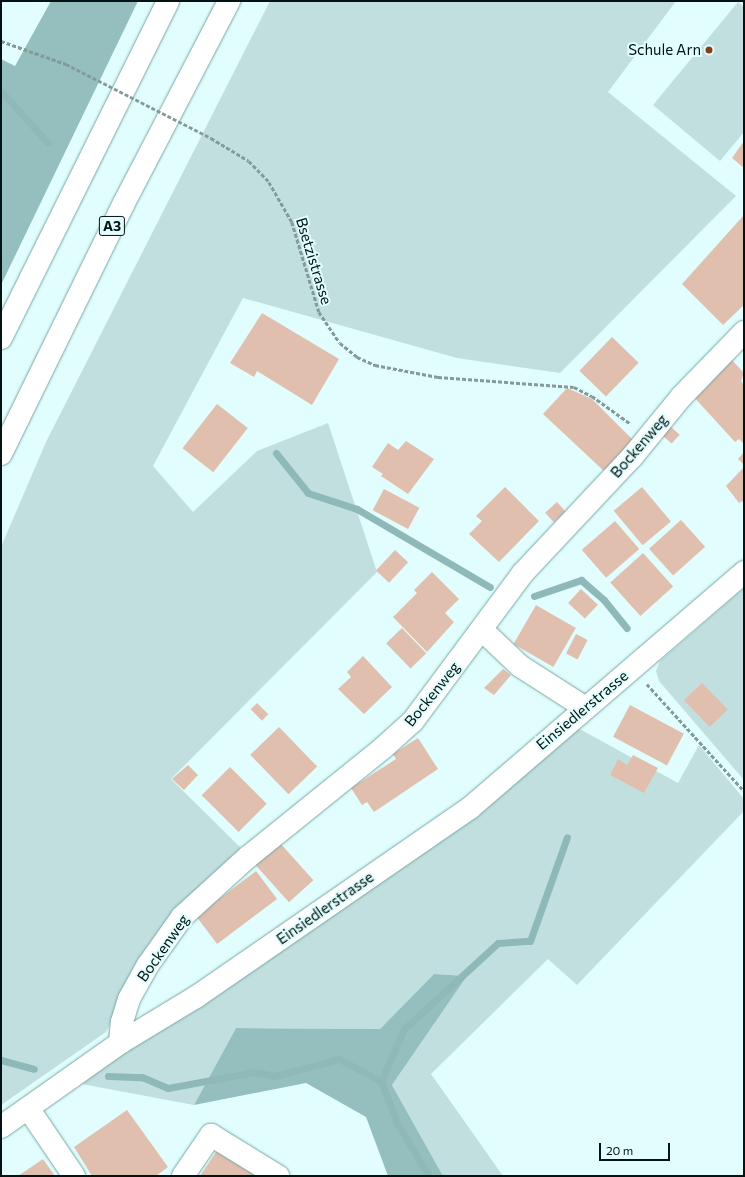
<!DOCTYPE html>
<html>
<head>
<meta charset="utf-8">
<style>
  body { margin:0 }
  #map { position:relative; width:745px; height:1177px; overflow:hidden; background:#e1fdfd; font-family:Commissioner,sans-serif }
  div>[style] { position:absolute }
  .green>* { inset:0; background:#c2dfdf }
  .forest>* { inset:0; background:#95bfbf }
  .stream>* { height:7px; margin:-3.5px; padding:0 3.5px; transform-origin:3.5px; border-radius:3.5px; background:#8eb9b8 }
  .building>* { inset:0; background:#e1bfae; transform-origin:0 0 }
  .path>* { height:2.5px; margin-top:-1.25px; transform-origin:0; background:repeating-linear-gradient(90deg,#839a9a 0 4px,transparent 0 6px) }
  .roads { filter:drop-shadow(0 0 1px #78a5a5) drop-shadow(0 0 1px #78a5a5) }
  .minor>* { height:22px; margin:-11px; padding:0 11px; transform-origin:11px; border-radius:11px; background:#fff }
  .highway>* { height:22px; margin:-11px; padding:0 11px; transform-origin:11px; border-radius:11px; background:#fff }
  .path-bridge>* { height:2.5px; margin-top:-1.25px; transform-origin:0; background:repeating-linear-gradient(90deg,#839a9a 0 4px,transparent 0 6px) }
  .dots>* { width:11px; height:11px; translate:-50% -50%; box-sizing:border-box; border:2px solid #e1fdfd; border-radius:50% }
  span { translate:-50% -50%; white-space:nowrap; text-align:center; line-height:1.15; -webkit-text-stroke:4px #e1fdfd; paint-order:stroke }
  .shield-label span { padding:1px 3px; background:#e1fdfd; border:1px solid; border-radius:3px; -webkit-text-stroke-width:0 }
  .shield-label { font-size:14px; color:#031313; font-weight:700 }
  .poi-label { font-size:15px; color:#031313 }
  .right { translate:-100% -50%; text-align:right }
  .street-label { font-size:15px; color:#031313 }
  .frame { position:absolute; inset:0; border:2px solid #031313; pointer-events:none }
  .scale { position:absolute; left:599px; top:1143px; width:71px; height:18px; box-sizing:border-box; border:2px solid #031313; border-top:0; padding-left:5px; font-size:12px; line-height:14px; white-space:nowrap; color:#031313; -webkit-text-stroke:3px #e1fdfd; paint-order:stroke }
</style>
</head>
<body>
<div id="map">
  <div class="green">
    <i style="clip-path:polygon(270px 1px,676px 1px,608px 92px,736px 196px,560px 373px,457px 358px,243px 298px,153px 466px,193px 512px,257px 451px,328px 423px,377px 572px,171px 779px,245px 852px,143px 962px,106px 1032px,1px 1105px,1px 547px,46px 442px)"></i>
    <i style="clip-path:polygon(738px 2px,744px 7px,744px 132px,720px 161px,653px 105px)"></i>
    <i style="clip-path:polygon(744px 588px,744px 780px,659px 681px,656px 671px,660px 661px)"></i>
    <i style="clip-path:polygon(576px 727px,678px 783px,699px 745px,744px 799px,744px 811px,577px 985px,548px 959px,431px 1074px,503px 1176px,443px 1176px,392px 1085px,467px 976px,434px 974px,380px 1029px,236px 1028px,194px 1105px,66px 1081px)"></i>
  </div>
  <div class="forest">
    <i style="clip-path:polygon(51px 1px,138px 1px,1px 285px,1px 59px,15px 66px)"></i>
    <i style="clip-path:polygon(434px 974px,467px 976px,392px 1085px,443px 1176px,388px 1176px,366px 1117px,306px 1083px,194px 1105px,236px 1028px,380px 1029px)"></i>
  </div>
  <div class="stream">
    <i style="left:1px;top:91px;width:70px;rotate:47.9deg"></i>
    <i style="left:276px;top:453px;width:51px;rotate:51.3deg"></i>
    <i style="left:308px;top:493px;width:52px;rotate:18.1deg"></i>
    <i style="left:357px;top:509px;width:154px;rotate:30.4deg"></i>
    <i style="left:534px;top:596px;width:50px;rotate:-18.8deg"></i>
    <i style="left:581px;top:580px;width:30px;rotate:41deg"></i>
    <i style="left:604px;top:600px;width:36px;rotate:51deg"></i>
    <i style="left:1px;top:1060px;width:34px;rotate:15deg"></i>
    <i style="left:108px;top:1076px;width:34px;rotate:2deg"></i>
    <i style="left:142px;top:1077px;width:28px;rotate:23deg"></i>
    <i style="left:168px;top:1088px;width:87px;rotate:-10.5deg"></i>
    <i style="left:254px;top:1072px;width:21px;rotate:11deg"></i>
    <i style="left:275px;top:1076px;width:66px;rotate:-14.9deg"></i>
    <i style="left:339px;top:1059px;width:47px;rotate:27.6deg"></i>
    <i style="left:381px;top:1081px;width:45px;rotate:69.1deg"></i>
    <i style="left:397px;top:1123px;width:62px;rotate:58.9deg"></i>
    <i style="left:381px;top:1081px;width:57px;rotate:-66.1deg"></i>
    <i style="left:404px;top:1029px;width:127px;rotate:-42.5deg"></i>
    <i style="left:498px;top:943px;width:32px;rotate:-4deg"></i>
    <i style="left:530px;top:941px;width:110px;rotate:-70.4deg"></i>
  </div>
  <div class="building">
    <i style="clip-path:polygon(744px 141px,744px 168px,732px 158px)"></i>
    <i style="clip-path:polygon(744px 215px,744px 305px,723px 325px,682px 284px)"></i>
    <i style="clip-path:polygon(262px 313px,339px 359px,312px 405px,257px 371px,254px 377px,230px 363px)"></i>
    <i style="left:612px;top:337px;width:37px;height:47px;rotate:44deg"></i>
    <i style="clip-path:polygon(731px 359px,744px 373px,741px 381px,744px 385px,744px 444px,739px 439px,735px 442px,692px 395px)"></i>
    <i style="clip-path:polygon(567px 388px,592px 399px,634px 441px,605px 472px,543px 414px)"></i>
    <i style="left:217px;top:404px;width:39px;height:56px;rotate:38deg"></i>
    <i style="left:670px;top:426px;width:13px;height:12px;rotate:42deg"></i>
    <i style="clip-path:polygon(406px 441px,434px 459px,408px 494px,381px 476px,383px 474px,372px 467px,388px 443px,398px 450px)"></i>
    <i style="clip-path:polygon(744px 452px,744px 465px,738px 459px)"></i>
    <i style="clip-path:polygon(744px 467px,744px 503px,742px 501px,739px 503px,726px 486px)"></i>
    <i style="clip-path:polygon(505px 487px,539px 521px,499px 562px,469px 534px,482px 521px,476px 516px)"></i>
    <i style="left:642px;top:487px;width:45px;height:37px;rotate:50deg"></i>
    <i style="left:384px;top:489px;width:40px;height:24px;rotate:28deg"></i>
    <i style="left:557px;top:502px;width:13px;height:16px;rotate:48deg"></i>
    <i style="left:681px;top:520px;width:36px;height:43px;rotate:48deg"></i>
    <i style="left:615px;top:521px;width:37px;height:44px;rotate:49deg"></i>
    <i style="left:395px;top:550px;width:18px;height:28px;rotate:43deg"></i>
    <i style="left:643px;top:553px;width:45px;height:44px;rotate:48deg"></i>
    <i style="clip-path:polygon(432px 572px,459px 599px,445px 613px,454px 622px,427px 652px,393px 617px,417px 593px,414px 590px)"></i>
    <i style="left:581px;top:589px;width:23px;height:19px;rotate:43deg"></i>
    <i style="left:536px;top:605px;width:46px;height:45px;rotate:30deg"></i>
    <i style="left:402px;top:628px;width:35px;height:22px;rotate:46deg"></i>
    <i style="left:576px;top:634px;width:13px;height:22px;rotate:27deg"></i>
    <i style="clip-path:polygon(363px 656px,392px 687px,364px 714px,338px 689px,351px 677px,347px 672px)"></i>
    <i style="clip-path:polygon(503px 669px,511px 675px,494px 695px,484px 688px)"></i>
    <i style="left:702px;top:683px;width:37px;height:25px;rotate:46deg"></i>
    <i style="left:257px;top:703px;width:16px;height:9px;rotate:45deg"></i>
    <i style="left:630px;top:705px;width:61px;height:36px;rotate:28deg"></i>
    <i style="left:279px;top:727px;width:55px;height:40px;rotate:46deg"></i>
    <i style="clip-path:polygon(418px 738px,438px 769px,374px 812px,367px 802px,362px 805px,351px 788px,396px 759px,393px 754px)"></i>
    <i style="clip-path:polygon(633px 755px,658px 768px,644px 793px,610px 775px,618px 759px,627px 765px)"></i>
    <i style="clip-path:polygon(188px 765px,198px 775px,184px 790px,172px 779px)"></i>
    <i style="left:230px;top:767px;width:52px;height:40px;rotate:45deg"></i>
    <i style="left:280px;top:843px;width:50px;height:33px;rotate:48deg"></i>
    <i style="left:256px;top:871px;width:35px;height:75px;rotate:53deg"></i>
    <i style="clip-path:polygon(127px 1110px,168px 1167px,156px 1176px,92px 1176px,74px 1147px)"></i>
    <i style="clip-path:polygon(218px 1149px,262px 1176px,200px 1176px)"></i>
    <i style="clip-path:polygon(43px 1159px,55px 1176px,18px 1176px)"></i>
  </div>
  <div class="path">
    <i style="left:1px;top:41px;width:69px;rotate:19.5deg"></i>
    <i style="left:211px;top:138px;width:44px;rotate:31.2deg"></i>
    <i style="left:249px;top:161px;width:29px;rotate:46deg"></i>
    <i style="left:269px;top:182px;width:46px;rotate:60.1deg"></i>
    <i style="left:292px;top:222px;width:94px;rotate:73.3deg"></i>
    <i style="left:319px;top:312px;width:37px;rotate:56deg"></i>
    <i style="left:340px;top:343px;width:22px;rotate:39deg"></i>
    <i style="left:357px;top:357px;width:20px;rotate:24deg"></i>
    <i style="left:375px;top:365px;width:64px;rotate:10.8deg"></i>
    <i style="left:438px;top:377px;width:136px;rotate:4.2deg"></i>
    <i style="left:574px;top:387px;width:20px;rotate:27deg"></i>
    <i style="left:592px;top:396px;width:48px;rotate:35.7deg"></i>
    <i style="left:647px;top:684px;width:144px;rotate:47.8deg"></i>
  </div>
  <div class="roads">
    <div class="minor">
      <i style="left:482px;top:630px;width:52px;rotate:43.5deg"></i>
      <i style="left:520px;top:666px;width:76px;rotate:32.6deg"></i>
      <i style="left:120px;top:1043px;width:21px;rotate:-85deg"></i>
      <i style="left:122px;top:1022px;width:24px;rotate:-73deg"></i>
      <i style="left:129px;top:999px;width:39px;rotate:-61deg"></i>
      <i style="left:148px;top:965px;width:59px;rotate:-54.7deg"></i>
      <i style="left:182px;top:917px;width:89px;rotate:-42.3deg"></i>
      <i style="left:248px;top:857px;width:174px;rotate:-38.9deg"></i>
      <i style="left:383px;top:748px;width:40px;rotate:-42deg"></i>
      <i style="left:413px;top:721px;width:184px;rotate:-53.4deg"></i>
      <i style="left:523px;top:573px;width:159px;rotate:-46.8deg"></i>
      <i style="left:632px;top:457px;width:79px;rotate:-50.7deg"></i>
      <i style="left:682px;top:396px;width:89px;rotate:-45.9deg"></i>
      <i style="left:28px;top:1108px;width:82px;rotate:55.9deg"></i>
      <i style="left:1px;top:1127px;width:146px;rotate:-35.2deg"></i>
      <i style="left:120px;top:1043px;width:89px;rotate:-31.2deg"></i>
      <i style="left:196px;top:997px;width:333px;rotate:-34.6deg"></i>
      <i style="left:470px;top:808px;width:362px;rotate:-40.7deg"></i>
      <i style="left:183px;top:1176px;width:50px;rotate:-55.7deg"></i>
      <i style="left:211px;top:1135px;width:79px;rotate:31.5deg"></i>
    </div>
    <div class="highway">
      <i style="left:1px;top:338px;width:376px;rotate:-63.6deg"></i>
      <i style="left:1px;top:454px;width:280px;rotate:-63.9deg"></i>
      <i style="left:124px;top:203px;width:228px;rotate:-62.5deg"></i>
    </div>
  </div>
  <div class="path-bridge">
    <i style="left:66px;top:64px;width:163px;rotate:27deg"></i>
  </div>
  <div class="dots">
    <i style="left:709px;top:50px;background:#844015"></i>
  </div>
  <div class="shield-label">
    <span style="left:112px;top:226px">A3</span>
  </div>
  <div class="poi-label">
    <span class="right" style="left:701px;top:50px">Schule Arn</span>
  </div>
  <div class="street-label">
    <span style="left:314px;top:261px;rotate:73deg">Bsetzistrasse</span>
    <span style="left:639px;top:446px;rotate:-49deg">Bockenweg</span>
    <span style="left:432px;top:694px;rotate:-51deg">Bockenweg</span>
    <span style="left:582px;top:710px;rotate:-40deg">Einsiedlerstrasse</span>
    <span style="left:325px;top:908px;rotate:-35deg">Einsiedlerstrasse</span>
    <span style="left:163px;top:948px;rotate:-55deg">Bockenweg</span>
  </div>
  <div class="frame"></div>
  <div class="scale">20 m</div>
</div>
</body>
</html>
